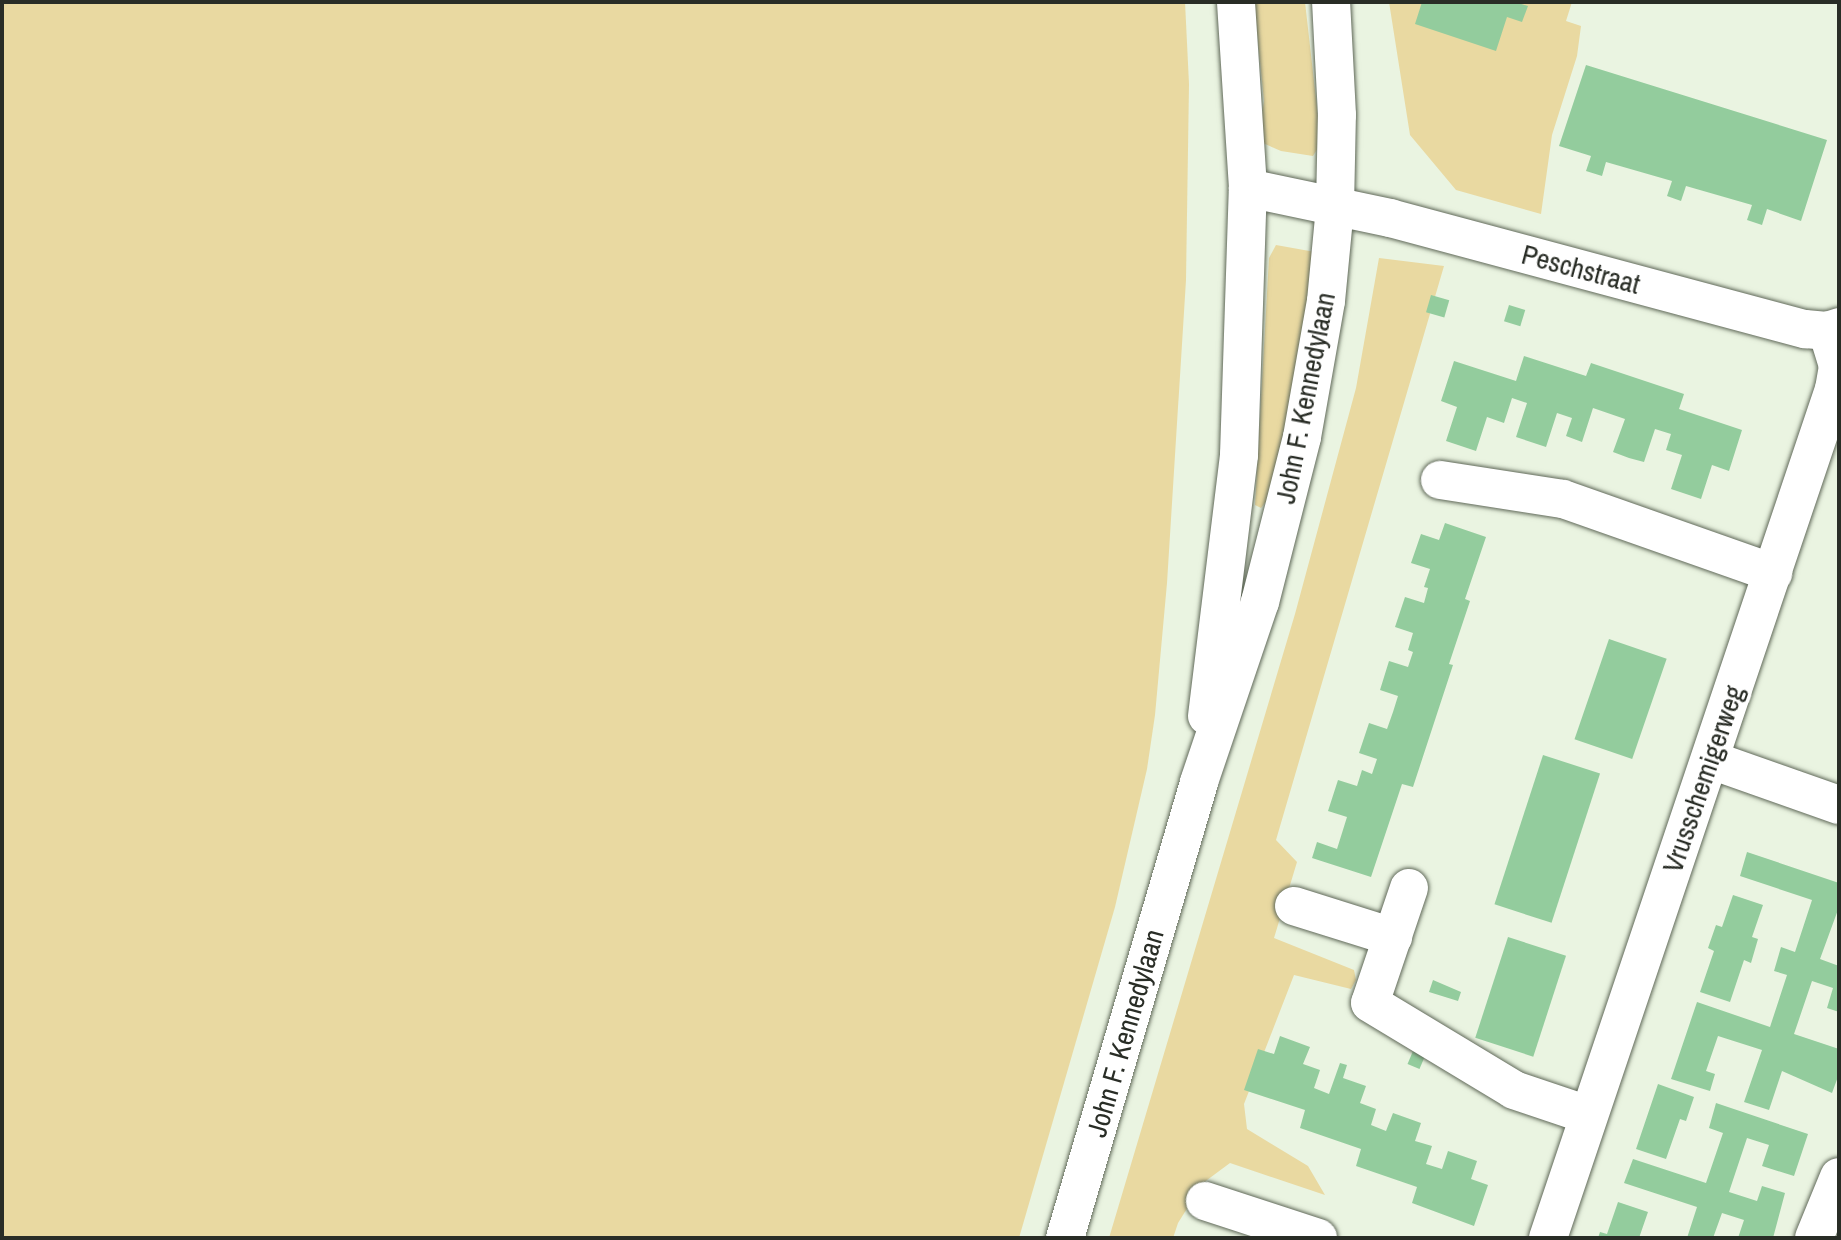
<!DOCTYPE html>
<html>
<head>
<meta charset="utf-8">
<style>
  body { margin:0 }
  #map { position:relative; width:1841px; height:1240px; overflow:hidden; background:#eaf4e1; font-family:"Archivo Narrow",sans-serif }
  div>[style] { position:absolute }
  .green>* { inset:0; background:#e9d9a1 }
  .building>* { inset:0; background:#93cc9d; transform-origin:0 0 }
  .roads { filter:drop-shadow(0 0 2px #606959) drop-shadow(0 0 2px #606959) }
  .minor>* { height:38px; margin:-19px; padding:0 19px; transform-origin:19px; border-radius:19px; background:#fff }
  span { translate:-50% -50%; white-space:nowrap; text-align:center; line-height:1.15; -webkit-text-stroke:7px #fff; paint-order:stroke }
  .street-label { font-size:28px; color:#292d26 }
  .frame { position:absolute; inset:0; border:4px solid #292d26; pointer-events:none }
</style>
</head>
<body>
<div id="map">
  <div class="green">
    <i style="clip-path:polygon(2px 2px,1185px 2px,1189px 84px,1186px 280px,1167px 583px,1155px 715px,1147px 769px,1115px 907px,1019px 1238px,2px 1238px)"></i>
    <i style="clip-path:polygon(1254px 2px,1305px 2px,1321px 143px,1313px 156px,1281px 151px,1258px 141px,1264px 101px)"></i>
    <i style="clip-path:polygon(1389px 2px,1572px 2px,1566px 21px,1581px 26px,1577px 56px,1552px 135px,1541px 214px,1456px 190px,1410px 135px)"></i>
    <i style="clip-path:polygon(1276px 245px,1315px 252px,1307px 333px,1268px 499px,1261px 508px,1255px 505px,1269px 258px)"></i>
    <i style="clip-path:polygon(1379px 258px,1444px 266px,1276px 840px,1297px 862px,1274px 938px,1354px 970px,1356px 980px,1351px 989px,1294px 975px,1244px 1104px,1247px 1129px,1308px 1166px,1325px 1195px,1230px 1163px,1203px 1183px,1178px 1223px,1173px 1238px,1109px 1238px,1295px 614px,1356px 388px)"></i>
  </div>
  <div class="building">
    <i style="clip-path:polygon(1422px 2px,1515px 2px,1528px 6px,1522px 22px,1507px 17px,1496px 51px,1415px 24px)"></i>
    <i style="clip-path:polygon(1586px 65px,1827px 140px,1801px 221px,1767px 209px,1762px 225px,1747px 220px,1752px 205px,1686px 186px,1681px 201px,1667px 196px,1672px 181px,1606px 162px,1602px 176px,1586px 171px,1591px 156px,1559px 146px)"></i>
    <i style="left:1431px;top:295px;width:19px;height:18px;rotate:16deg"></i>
    <i style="left:1509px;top:305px;width:17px;height:17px;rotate:17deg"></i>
    <i style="clip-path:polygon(1524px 356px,1586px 376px,1591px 363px,1684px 394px,1679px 409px,1742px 430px,1729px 471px,1712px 465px,1701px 499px,1671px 489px,1682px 455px,1666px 450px,1671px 434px,1655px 429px,1644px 462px,1629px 458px,1613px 452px,1625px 419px,1593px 408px,1582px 442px,1566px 436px,1572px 418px,1557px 413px,1546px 447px,1516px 437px,1527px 403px,1512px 398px,1504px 423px,1487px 417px,1476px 451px,1446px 441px,1457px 407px,1441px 401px,1454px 361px,1516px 381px)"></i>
    <i style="clip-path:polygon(1445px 523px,1486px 537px,1465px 599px,1470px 601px,1449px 664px,1453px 665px,1413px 787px,1402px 784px,1371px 877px,1312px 858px,1317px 842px,1337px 849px,1347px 817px,1328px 811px,1338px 780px,1357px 786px,1362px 770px,1372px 774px,1377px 759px,1359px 753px,1369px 723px,1387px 729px,1393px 712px,1398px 696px,1380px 690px,1389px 661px,1408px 667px,1413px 652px,1408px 650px,1413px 633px,1395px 627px,1405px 597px,1424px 603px,1428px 588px,1424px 587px,1430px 569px,1411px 563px,1421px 534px,1439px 540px)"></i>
    <i style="left:1609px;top:639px;width:61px;height:106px;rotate:19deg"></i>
    <i style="left:1543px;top:755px;width:60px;height:157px;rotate:18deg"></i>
    <i style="clip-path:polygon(1747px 852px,1839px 883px,1839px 907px,1820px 959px,1839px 966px,1839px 1012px,1827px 1008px,1833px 988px,1812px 981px,1794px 1034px,1839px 1049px,1839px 1074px,1832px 1093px,1782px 1071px,1769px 1110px,1744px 1102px,1762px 1050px,1718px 1036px,1706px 1071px,1715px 1074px,1710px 1091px,1671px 1079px,1697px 1002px,1770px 1027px,1787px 975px,1774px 971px,1781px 947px,1795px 952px,1812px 900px,1740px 876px)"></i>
    <i style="clip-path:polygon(1733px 895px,1763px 905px,1752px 937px,1758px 939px,1751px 963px,1744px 960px,1730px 1002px,1700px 992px,1714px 951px,1708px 948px,1716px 925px,1722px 927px)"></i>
    <i style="left:1508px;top:937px;width:61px;height:106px;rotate:18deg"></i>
    <i style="clip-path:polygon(1433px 980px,1461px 992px,1458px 1001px,1429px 992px)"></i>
    <i style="clip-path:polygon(1280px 1036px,1310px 1047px,1303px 1064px,1320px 1070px,1314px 1088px,1329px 1094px,1340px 1063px,1347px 1065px,1343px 1078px,1366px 1086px,1360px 1103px,1376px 1109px,1371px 1125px,1386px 1131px,1393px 1113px,1421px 1123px,1415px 1141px,1432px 1146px,1426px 1164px,1442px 1169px,1448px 1151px,1477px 1161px,1471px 1179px,1488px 1185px,1474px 1226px,1412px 1203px,1417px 1187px,1356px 1166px,1361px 1149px,1300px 1128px,1305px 1110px,1244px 1090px,1258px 1049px,1274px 1054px)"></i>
    <i style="left:1413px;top:1051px;width:13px;height:14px;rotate:23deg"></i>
    <i style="clip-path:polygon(1658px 1084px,1694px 1097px,1686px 1121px,1680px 1119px,1666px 1159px,1636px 1149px)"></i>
    <i style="clip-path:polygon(1716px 1103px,1808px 1134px,1794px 1176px,1762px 1166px,1769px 1145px,1747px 1138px,1729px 1192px,1757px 1201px,1762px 1186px,1785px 1193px,1773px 1238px,1738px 1238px,1744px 1220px,1722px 1213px,1713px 1238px,1687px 1238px,1697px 1207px,1624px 1183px,1633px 1159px,1706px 1183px,1723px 1133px,1709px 1128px)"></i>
    <i style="clip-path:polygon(1618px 1202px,1648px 1212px,1639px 1238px,1598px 1238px,1600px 1232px,1607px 1234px)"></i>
  </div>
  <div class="roads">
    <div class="minor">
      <i style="left:1248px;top:188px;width:145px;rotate:11.9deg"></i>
      <i style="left:1390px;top:218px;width:430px;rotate:15deg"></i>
      <i style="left:1805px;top:329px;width:22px;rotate:5deg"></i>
      <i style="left:1827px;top:331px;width:13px;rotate:-18deg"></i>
      <i style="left:1440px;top:480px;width:124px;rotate:8.8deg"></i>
      <i style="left:1563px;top:499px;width:223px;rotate:19.4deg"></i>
      <i style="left:1207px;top:716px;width:263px;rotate:-83deg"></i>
      <i style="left:1239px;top:455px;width:267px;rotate:-88.1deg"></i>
      <i style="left:1248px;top:188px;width:186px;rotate:-93.7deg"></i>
      <i style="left:1711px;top:760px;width:136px;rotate:19.4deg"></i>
      <i style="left:1409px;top:888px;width:121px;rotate:108.7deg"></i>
      <i style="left:1370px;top:1003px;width:168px;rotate:31.1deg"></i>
      <i style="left:1514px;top:1090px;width:78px;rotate:18.7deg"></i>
      <i style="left:1294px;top:906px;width:104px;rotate:17.4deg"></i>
      <i style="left:1205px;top:1201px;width:119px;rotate:18.1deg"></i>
      <i style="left:1065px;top:1238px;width:475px;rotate:-73.6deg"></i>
      <i style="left:1199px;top:782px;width:190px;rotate:-71.3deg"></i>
      <i style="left:1260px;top:602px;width:170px;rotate:-75.7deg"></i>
      <i style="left:1302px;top:437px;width:138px;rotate:-80deg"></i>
      <i style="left:1326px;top:301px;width:94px;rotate:-84.5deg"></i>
      <i style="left:1335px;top:207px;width:92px;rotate:-88.8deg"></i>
      <i style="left:1337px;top:115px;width:113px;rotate:-93deg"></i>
      <i style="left:1548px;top:1238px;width:896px;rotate:-71.38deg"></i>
      <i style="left:1834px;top:389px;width:23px;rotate:-80deg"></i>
      <i style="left:1838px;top:366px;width:37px;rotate:-107deg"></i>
      <i style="left:1814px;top:1238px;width:66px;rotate:-67.7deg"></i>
    </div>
  </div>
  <div class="street-label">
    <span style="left:1581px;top:269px;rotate:15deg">Peschstraat</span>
    <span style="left:1305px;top:398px;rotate:-79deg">John F. Kennedylaan</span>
    <span style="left:1703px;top:779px;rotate:-71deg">Vrusschemigerweg</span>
    <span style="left:1125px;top:1033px;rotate:-74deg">John F. Kennedylaan</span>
  </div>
  <div class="frame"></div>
</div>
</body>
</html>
